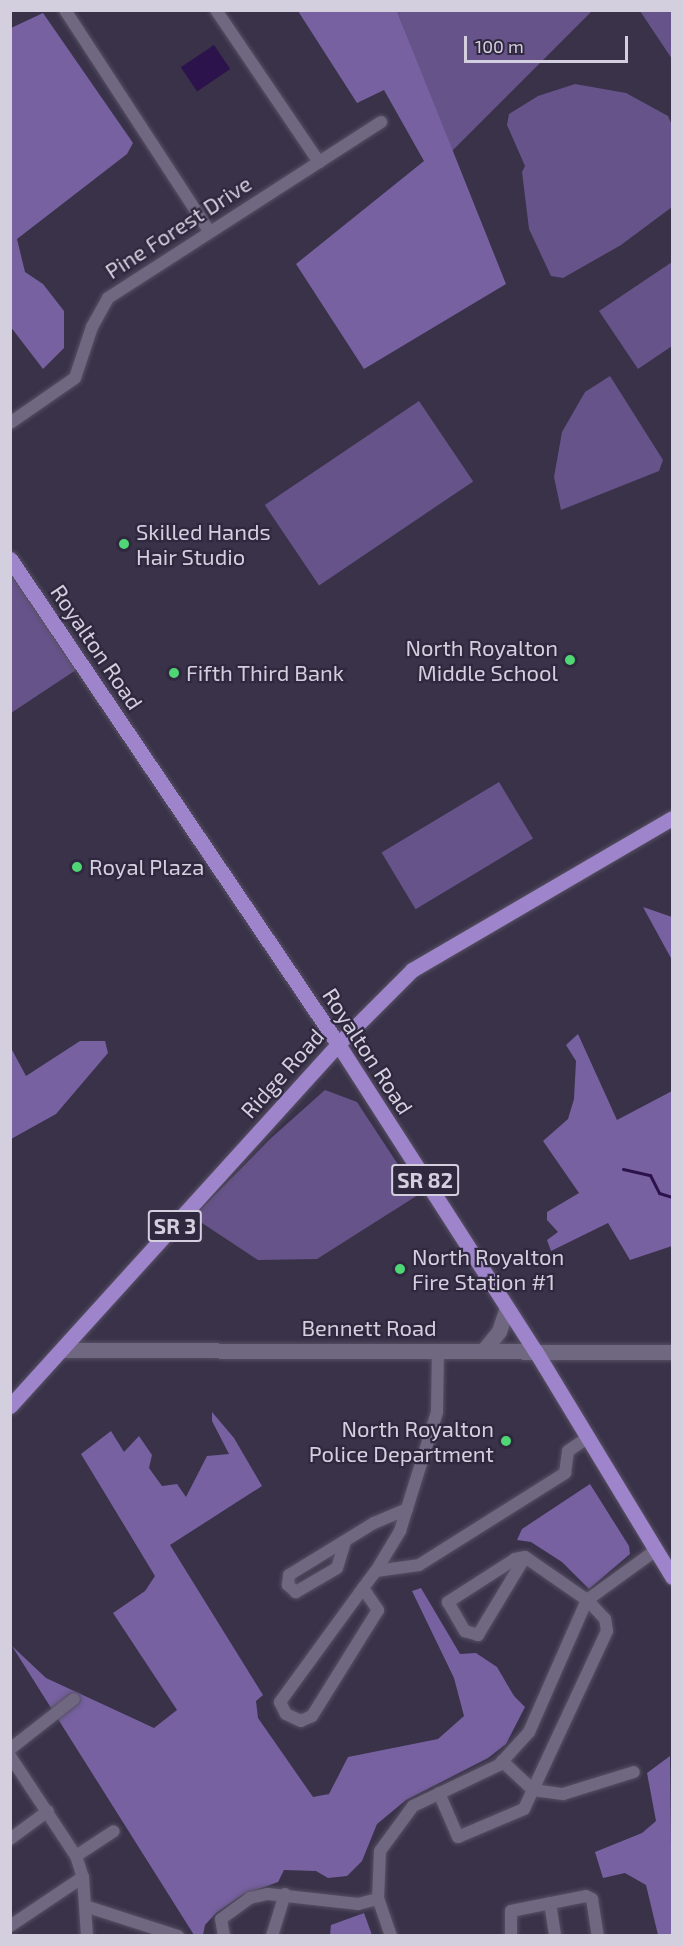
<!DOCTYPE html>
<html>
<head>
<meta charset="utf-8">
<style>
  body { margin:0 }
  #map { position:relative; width:683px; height:1946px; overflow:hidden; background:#393249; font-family:"Exo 2",sans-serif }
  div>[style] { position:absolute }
  .green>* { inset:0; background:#66538a; transform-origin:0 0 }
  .forest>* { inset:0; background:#7761a1 }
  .water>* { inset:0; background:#2c134c; transform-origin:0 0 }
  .stream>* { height:3px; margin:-1.5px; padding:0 1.5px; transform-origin:1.5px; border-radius:1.5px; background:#2c134c }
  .roads { filter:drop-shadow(0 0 2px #575063) drop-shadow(0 0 2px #575063) }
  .minor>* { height:12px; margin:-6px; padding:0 6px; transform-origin:6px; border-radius:6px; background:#706781 }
  .tertiary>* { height:15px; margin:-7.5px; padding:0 7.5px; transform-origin:7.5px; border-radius:7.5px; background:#706781 }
  .primary>* { height:15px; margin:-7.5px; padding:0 7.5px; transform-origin:7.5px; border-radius:7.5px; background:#9e84ca }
  .dots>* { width:16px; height:16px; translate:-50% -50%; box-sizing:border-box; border:3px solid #2f283e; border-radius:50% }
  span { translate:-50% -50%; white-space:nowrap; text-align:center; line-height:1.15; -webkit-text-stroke:4.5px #2f283e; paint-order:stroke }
  .shield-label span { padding:2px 4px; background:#2f283e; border:2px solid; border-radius:4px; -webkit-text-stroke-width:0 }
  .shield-label { font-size:21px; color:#d4cfde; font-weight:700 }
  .street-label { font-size:22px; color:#d4cfde }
  .poi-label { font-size:22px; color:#d4cfde }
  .left { translate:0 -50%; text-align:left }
  .right { translate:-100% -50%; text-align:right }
  .frame { position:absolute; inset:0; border:12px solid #d4cfde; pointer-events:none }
  .scale { position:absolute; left:464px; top:36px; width:164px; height:27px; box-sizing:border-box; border:3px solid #d4cfde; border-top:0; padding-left:8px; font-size:18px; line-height:21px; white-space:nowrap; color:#d4cfde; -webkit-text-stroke:4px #2f283e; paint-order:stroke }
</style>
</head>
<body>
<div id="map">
  <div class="green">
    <i style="clip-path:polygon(397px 11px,592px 11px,452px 151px)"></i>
    <i style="clip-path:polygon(640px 11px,672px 11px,672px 59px)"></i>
    <i style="clip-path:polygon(575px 84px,626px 93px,668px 116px,672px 125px,672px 207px,621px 245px,563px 278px,551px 276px,529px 229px,522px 172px,525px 166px,507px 125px,509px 114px,538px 96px)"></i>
    <i style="clip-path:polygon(672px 262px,672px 346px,638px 369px,599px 311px)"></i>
    <i style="clip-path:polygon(610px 376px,663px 460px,659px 471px,561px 510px,554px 477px,562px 432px,585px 392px)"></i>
    <i style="left:419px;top:401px;width:97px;height:186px;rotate:56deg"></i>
    <i style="clip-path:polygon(10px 566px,79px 668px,11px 713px,10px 713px)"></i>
    <i style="left:499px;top:782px;width:66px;height:137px;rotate:59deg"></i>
    <i style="clip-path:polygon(325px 1090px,357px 1102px,418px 1195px,317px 1259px,258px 1260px,193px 1217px,270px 1139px)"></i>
  </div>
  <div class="forest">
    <i style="clip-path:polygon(298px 11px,397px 11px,506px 284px,364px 369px,296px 264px,424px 161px,384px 90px,357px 103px)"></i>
    <i style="clip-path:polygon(43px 13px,133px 143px,127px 154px,17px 239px,25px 272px,43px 284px,64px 311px,64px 348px,43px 369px,10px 326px,11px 28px)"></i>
    <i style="clip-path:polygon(643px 907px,672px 917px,672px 960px)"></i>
    <i style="clip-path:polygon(578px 1034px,617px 1120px,672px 1091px,672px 1246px,630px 1260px,608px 1223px,551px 1251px,547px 1240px,558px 1232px,547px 1220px,547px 1212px,579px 1193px,543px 1141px,568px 1119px,574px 1099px,576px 1061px,566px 1045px)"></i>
    <i style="clip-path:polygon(80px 1041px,105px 1041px,108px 1053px,56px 1114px,11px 1139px,11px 1048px,26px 1076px)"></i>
    <i style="clip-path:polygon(212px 1412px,234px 1438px,262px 1486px,170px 1545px,263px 1695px,256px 1701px,258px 1718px,313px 1797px,329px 1794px,348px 1757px,438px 1739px,464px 1716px,454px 1678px,412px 1591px,421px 1588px,460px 1654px,476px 1653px,497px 1667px,514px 1696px,525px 1707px,506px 1744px,488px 1758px,406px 1800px,377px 1824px,362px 1861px,347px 1876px,328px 1878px,316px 1871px,284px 1870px,278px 1882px,242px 1895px,216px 1913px,205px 1925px,203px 1935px,194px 1935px,12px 1646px,46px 1678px,154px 1728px,177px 1710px,113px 1613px,145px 1591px,155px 1576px,81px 1454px,111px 1431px,124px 1452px,139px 1436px,152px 1455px,149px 1468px,162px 1486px,177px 1484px,186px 1497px,207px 1456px,229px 1454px,212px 1421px)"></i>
    <i style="clip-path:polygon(590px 1484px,629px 1546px,630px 1554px,589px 1589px,562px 1562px,531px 1542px,517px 1540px,522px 1529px)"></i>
    <i style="clip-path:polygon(670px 1756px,672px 1935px,658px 1935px,646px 1885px,625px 1873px,603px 1878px,595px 1852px,642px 1833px,656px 1821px,647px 1773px)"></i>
    <i style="clip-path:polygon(364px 1913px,372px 1935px,330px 1935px,331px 1925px)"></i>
  </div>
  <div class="water">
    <i style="left:214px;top:45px;width:29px;height:40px;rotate:56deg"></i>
  </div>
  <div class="stream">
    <i style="left:623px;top:1169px;width:28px;rotate:13deg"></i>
    <i style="left:650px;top:1175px;width:20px;rotate:63deg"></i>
    <i style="left:659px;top:1193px;width:14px;rotate:17deg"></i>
  </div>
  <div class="roads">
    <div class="minor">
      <i style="left:65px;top:10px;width:264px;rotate:56.9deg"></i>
      <i style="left:216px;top:10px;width:184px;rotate:55.9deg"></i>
      <i style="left:10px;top:423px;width:79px;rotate:-34.7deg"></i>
      <i style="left:75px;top:378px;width:54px;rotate:-71.6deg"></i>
      <i style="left:92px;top:327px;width:33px;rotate:-61deg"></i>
      <i style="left:108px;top:298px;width:325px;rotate:-32.8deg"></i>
      <i style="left:345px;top:1542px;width:27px;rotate:107deg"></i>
      <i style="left:337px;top:1568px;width:48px;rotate:149.7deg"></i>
      <i style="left:296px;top:1592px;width:11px;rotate:-139deg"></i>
      <i style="left:288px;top:1585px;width:10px;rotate:-84deg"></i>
      <i style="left:289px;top:1575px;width:100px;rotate:-31.5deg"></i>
      <i style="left:374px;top:1523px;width:36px;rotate:-23deg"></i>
      <i style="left:376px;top:1571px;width:43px;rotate:-7.9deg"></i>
      <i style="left:419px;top:1565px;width:173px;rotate:-32.2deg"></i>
      <i style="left:565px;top:1473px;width:22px;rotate:-82deg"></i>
      <i style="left:568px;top:1451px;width:25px;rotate:-34deg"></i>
      <i style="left:363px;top:1588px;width:27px;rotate:56deg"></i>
      <i style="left:378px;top:1610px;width:125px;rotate:121.9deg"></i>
      <i style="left:312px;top:1716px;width:12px;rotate:156deg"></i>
      <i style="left:301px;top:1721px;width:17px;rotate:-155deg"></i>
      <i style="left:286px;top:1714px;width:13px;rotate:-117deg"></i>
      <i style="left:280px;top:1702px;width:141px;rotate:-53.9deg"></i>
      <i style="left:363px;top:1588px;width:21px;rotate:-53deg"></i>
      <i style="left:376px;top:1571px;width:47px;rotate:-59deg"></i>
      <i style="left:400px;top:1531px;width:125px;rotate:-72.7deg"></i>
      <i style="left:437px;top:1412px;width:62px;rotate:-89.1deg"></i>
      <i style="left:10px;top:1749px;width:81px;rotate:-38deg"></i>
      <i style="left:10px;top:1756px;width:120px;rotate:56.6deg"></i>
      <i style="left:76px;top:1856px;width:22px;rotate:72deg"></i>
      <i style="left:83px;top:1877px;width:59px;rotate:86.1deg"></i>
      <i style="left:502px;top:1761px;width:42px;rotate:43.1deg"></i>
      <i style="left:533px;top:1790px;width:30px;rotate:8deg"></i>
      <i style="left:563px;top:1794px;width:74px;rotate:-17.2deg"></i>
      <i style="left:439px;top:1793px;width:48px;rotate:66.6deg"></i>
      <i style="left:458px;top:1837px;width:72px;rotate:-23deg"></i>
      <i style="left:524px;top:1809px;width:196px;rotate:-65deg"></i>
      <i style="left:607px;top:1631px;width:12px;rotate:-99deg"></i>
      <i style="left:605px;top:1619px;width:26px;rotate:-133deg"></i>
      <i style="left:587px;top:1600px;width:75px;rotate:-145.3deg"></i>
      <i style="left:525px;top:1557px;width:10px;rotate:169deg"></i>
      <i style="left:515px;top:1559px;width:80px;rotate:147.3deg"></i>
      <i style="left:448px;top:1602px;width:34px;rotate:60deg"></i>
      <i style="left:465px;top:1631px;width:14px;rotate:17deg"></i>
      <i style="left:478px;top:1635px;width:91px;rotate:-58.9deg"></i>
      <i style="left:10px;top:1839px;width:47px;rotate:-36.4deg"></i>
      <i style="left:76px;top:1856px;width:45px;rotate:-33.3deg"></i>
      <i style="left:550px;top:1903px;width:33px;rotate:81deg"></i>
      <i style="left:85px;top:1906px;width:98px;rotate:17.9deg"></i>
      <i style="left:10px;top:1926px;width:88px;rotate:-33.9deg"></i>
      <i style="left:224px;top:1936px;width:17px;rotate:-100deg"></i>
      <i style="left:221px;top:1919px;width:36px;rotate:-36deg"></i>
      <i style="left:250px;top:1898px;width:18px;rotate:-13deg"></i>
      <i style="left:268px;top:1894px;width:91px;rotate:6.3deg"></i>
      <i style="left:358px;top:1904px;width:21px;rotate:-14deg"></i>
      <i style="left:272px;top:1936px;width:44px;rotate:-72.8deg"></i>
      <i style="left:391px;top:1936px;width:39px;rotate:-109deg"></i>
      <i style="left:378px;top:1899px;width:48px;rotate:-87.6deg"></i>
      <i style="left:380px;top:1851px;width:56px;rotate:-53.7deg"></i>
      <i style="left:413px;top:1806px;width:95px;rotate:-25.5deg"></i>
      <i style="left:499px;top:1765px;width:45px;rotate:-47.7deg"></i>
      <i style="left:529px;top:1732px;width:144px;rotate:-66.3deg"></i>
      <i style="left:587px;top:1600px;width:85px;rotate:-35.9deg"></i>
      <i style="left:511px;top:1936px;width:25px;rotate:-90deg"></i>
      <i style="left:511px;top:1911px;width:76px;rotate:-11.3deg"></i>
      <i style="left:586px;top:1896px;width:7px;rotate:27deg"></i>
      <i style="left:592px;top:1899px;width:37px;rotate:81deg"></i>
    </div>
    <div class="tertiary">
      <i style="left:65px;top:1350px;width:607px;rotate:0.19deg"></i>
      <i style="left:483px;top:1351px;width:26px;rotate:-51deg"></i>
      <i style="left:499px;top:1331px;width:24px;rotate:-71deg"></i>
    </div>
    <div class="primary">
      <i style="left:10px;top:559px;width:585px;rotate:55.93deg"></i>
      <i style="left:338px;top:1044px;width:366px;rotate:57.3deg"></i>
      <i style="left:536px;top:1352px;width:263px;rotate:58.8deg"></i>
      <i style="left:10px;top:1406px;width:488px;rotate:-47.8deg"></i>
      <i style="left:338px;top:1044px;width:105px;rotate:-45deg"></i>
      <i style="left:412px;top:970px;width:301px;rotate:-30.3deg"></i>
    </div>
  </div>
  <div class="dots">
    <i style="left:124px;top:544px;background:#4fd675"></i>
    <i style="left:570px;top:660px;background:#4fd675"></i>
    <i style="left:174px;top:673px;background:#4fd675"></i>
    <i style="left:77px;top:867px;background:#4fd675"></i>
    <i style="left:400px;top:1269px;background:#4fd675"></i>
    <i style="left:506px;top:1441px;background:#4fd675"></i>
  </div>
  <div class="shield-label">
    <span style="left:425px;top:1180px">SR 82</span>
    <span style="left:175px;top:1226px">SR 3</span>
  </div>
  <div class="street-label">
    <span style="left:178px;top:227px;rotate:-33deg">Pine Forest Drive</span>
    <span style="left:97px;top:647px;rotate:56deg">Royalton Road</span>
    <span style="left:368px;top:1051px;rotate:57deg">Royalton Road</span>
    <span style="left:282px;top:1073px;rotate:-48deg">Ridge Road</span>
    <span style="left:369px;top:1328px">Bennett Road</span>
  </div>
  <div class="poi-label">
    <span class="left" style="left:136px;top:544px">Skilled Hands<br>Hair Studio</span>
    <span class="right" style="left:558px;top:660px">North Royalton<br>Middle School</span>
    <span class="left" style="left:186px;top:673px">Fifth Third Bank</span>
    <span class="left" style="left:89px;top:867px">Royal Plaza</span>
    <span class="left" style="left:412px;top:1269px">North Royalton<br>Fire Station #1</span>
    <span class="right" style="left:494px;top:1441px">North Royalton<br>Police Department</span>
  </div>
  <div class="frame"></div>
  <div class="scale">100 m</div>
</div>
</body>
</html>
